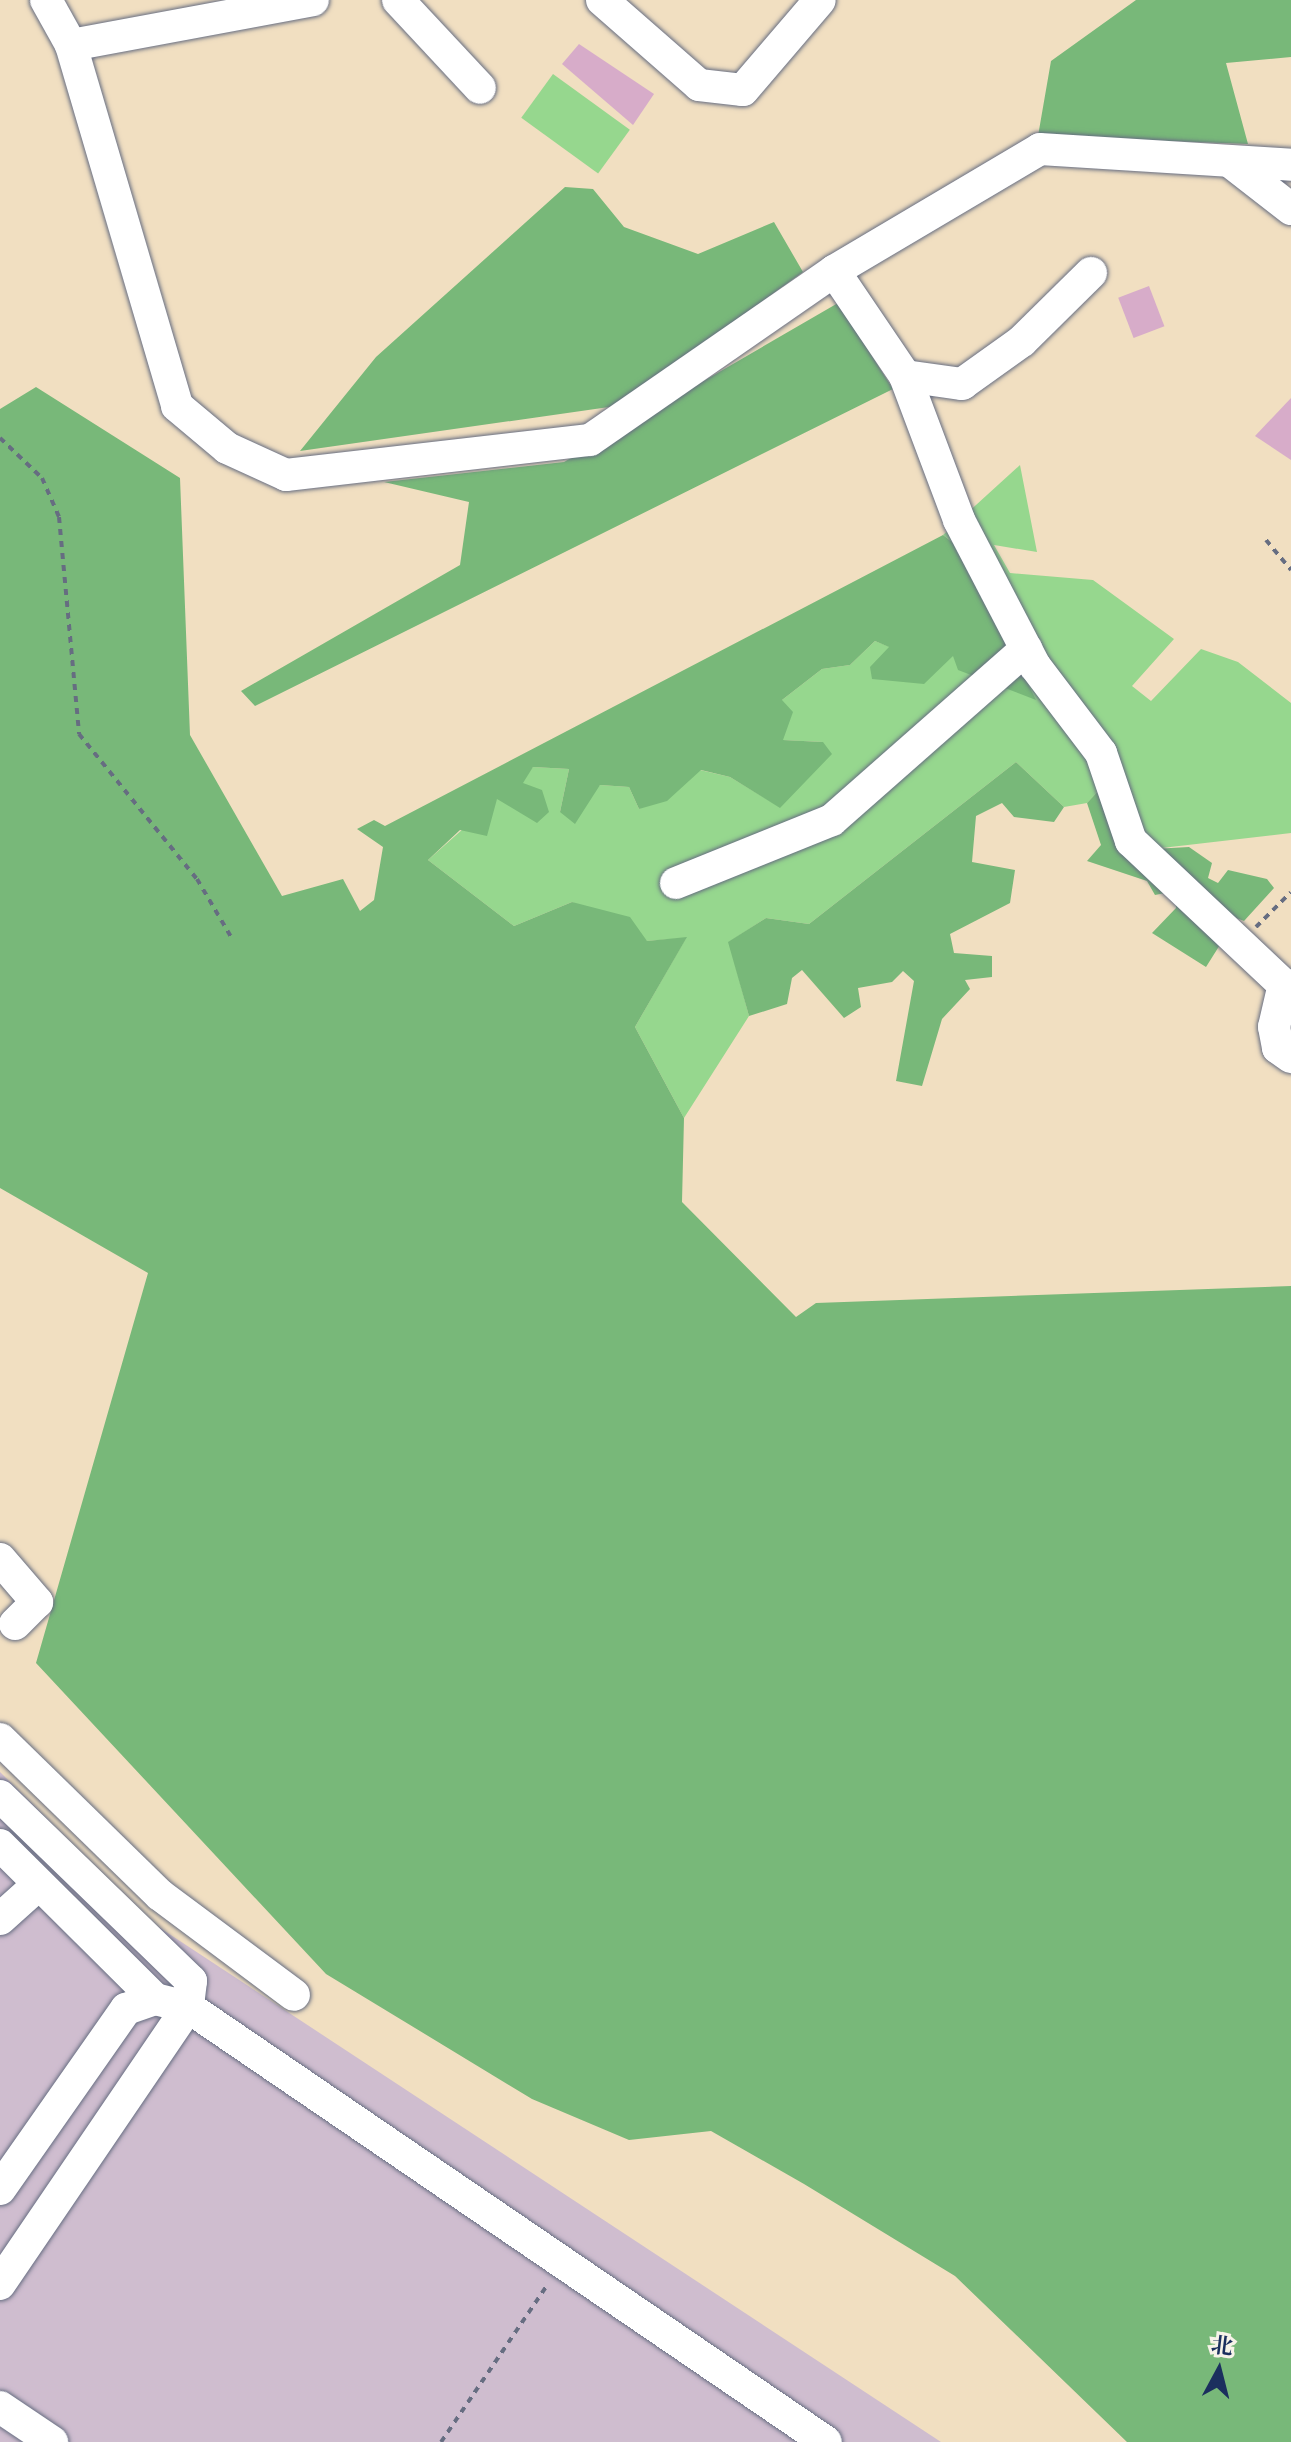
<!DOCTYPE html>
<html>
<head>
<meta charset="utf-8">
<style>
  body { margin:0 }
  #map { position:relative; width:1291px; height:2442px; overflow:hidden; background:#f1dfc1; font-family:"Libre Caslon Text","Noto Serif SC",serif }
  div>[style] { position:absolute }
  .industrial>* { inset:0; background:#cfbdcf }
  .green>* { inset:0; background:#96d78e; transform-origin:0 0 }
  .forest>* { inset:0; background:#78b879 }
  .building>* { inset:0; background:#d7acc9; transform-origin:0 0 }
  .path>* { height:4px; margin-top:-2px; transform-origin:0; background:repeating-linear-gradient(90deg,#666d81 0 6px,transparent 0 12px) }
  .roads { filter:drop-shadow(0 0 2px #666d81) drop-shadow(0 0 2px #666d81) }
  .minor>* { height:32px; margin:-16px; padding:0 16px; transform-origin:16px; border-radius:16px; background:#fff }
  span { translate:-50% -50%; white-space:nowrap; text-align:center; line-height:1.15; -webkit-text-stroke:6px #f7f3e8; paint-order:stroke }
  .north { position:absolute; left:1179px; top:2330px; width:80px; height:80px; -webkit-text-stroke:6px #f7f3e8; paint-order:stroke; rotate:7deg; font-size:22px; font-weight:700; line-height:32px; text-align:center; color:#1b2f5e }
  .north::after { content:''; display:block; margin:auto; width:28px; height:36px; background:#1b2f5e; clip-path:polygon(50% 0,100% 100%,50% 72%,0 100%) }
</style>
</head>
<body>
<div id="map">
  <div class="industrial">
    <i style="clip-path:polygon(0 1772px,151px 1922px,941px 2442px,0 2442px)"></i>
  </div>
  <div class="green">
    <i style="left:553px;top:74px;width:95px;height:54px;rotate:36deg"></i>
    <i style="clip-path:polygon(1020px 465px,1037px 552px,994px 545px,1010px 573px,1093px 580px,1174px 639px,1132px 686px,1151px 701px,1201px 649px,1238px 662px,1291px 703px,1291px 833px,1153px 849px,1101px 788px,1087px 803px,1064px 807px,1016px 762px,809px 924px,766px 918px,729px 942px,749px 1016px,684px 1118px,635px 1027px,686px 938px,647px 941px,572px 902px,514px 926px,428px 860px,533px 767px,569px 769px,560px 812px,600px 785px,629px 787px,639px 809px,700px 770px,730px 777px,780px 807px,823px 742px,782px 740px,782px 700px,822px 669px,850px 665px,875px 641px,890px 647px,924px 683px,953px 655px,961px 549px,943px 535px)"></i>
  </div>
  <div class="forest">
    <i style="clip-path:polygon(1136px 0,1291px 0,1291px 57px,1226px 63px,1248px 144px,1038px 136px,1051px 61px)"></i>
    <i style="clip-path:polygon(565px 187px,593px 189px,624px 227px,698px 254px,774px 222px,803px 272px,616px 406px,300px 451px,376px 357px)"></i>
    <i style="clip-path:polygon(838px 303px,893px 389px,255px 706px,241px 691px,460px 565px,469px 502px,384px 482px,564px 462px)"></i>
    <i style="clip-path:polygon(36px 387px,180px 478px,190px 735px,282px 896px,343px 879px,360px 911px,374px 900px,383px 847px,357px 829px,374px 820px,385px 826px,943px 535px,961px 549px,1036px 700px,958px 670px,953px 656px,924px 684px,872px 679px,870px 667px,889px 647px,875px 641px,850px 665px,822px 669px,782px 700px,793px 712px,783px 740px,823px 742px,832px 754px,780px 808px,730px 777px,701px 770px,667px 801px,639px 809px,629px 787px,600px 785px,575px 824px,560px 812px,569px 769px,533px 767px,523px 783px,542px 790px,549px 812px,537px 823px,497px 799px,487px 836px,460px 830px,428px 860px,514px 926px,572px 902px,630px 917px,647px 941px,687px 937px,635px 1027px,684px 1118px,682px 1202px,796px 1317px,816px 1303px,1291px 1286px,1291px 2442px,1127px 2442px,955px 2276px,804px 2184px,711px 2131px,629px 2140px,532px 2099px,326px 1974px,36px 1663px,148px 1273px,0 1188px,0 409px)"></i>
    <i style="clip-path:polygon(1016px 762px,1064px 807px,1054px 822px,1014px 817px,1002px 803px,976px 816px,972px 862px,1015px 870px,1010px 903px,950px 934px,954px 953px,992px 956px,992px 977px,965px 980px,970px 989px,942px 1019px,922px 1086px,896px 1081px,914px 981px,903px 971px,892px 982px,858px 988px,861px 1007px,844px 1018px,802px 970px,792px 978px,787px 1004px,749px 1016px,728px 942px,766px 918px,809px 924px)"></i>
    <i style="clip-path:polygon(1101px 788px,1153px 849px,1189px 847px,1212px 863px,1208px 878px,1218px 883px,1228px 870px,1267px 879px,1274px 888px,1244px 921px,1226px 914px,1223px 940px,1206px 967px,1152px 933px,1176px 908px,1175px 891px,1155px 895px,1147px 881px,1087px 861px,1101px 845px,1087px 803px)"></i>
  </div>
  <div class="building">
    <i style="clip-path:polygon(579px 44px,654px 94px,633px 125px,562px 64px)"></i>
    <i style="left:1149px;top:286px;width:43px;height:33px;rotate:69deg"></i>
    <i style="clip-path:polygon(1291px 398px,1291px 460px,1255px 436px)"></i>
  </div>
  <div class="path">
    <i style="left:0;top:438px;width:58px;rotate:43.6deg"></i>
    <i style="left:42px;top:478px;width:43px;rotate:66.4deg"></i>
    <i style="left:59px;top:517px;width:218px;rotate:84.7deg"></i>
    <i style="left:79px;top:734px;width:187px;rotate:50.9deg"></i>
    <i style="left:197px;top:879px;width:71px;rotate:59.5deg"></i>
    <i style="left:1266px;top:540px;width:39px;rotate:50deg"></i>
    <i style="left:1256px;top:927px;width:49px;rotate:-45deg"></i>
    <i style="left:441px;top:2442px;width:191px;rotate:-55.9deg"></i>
  </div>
  <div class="roads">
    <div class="minor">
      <i style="left:46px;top:0;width:51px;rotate:60.9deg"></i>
      <i style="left:71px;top:45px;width:376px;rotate:73.6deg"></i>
      <i style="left:177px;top:406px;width:65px;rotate:40deg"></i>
      <i style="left:227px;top:448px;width:65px;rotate:24.6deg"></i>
      <i style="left:286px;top:475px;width:306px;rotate:-6.6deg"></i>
      <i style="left:590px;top:440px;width:297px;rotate:-34.7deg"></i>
      <i style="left:834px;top:271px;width:239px;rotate:-30.6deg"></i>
      <i style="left:1040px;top:149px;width:252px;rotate:3.6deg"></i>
      <i style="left:398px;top:0;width:120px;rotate:47deg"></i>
      <i style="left:602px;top:0;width:129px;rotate:41.2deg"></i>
      <i style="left:699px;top:85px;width:44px;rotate:6.5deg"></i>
      <i style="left:743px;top:90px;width:118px;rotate:-49.5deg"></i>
      <i style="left:71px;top:45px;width:246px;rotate:-10.5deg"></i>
      <i style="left:1232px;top:163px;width:75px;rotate:37.9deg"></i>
      <i style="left:834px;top:271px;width:127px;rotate:55.9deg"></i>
      <i style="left:905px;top:376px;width:154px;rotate:69.4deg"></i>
      <i style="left:959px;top:520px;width:165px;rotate:62.5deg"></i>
      <i style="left:1035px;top:666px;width:109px;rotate:52.8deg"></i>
      <i style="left:1101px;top:753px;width:93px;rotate:71.2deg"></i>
      <i style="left:1131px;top:841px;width:220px;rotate:43.3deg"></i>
      <i style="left:905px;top:376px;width:58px;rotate:8deg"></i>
      <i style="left:962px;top:384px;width:74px;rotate:-35.6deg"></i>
      <i style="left:1022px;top:341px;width:97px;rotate:-44.6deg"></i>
      <i style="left:676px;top:883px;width:168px;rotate:-22deg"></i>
      <i style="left:832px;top:820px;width:259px;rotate:-41.4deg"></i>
      <i style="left:1284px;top:984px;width:44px;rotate:103.1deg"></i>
      <i style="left:1274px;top:1027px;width:21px;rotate:79deg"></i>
      <i style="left:1278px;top:1048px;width:16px;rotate:35deg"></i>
      <i style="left:0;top:1559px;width:57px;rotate:49.3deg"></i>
      <i style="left:37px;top:1602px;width:31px;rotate:135deg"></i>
      <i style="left:0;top:1739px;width:223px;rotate:44.3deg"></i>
      <i style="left:160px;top:1895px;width:167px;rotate:36.7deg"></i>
      <i style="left:0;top:1796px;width:266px;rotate:44.1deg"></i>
      <i style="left:191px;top:1981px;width:26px;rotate:97deg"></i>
      <i style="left:188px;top:2007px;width:335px;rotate:124.2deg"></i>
      <i style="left:0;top:1845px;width:218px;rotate:44.8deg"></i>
      <i style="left:0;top:1919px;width:52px;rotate:-41.9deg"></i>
      <i style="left:0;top:2189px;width:220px;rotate:-55deg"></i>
      <i style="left:126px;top:2009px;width:31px;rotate:-19deg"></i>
      <i style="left:155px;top:1999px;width:34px;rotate:14deg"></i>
      <i style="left:188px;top:2007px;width:772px;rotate:34.29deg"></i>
      <i style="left:0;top:2407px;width:63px;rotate:33.9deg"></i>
    </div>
  </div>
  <div class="north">北</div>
</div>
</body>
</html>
